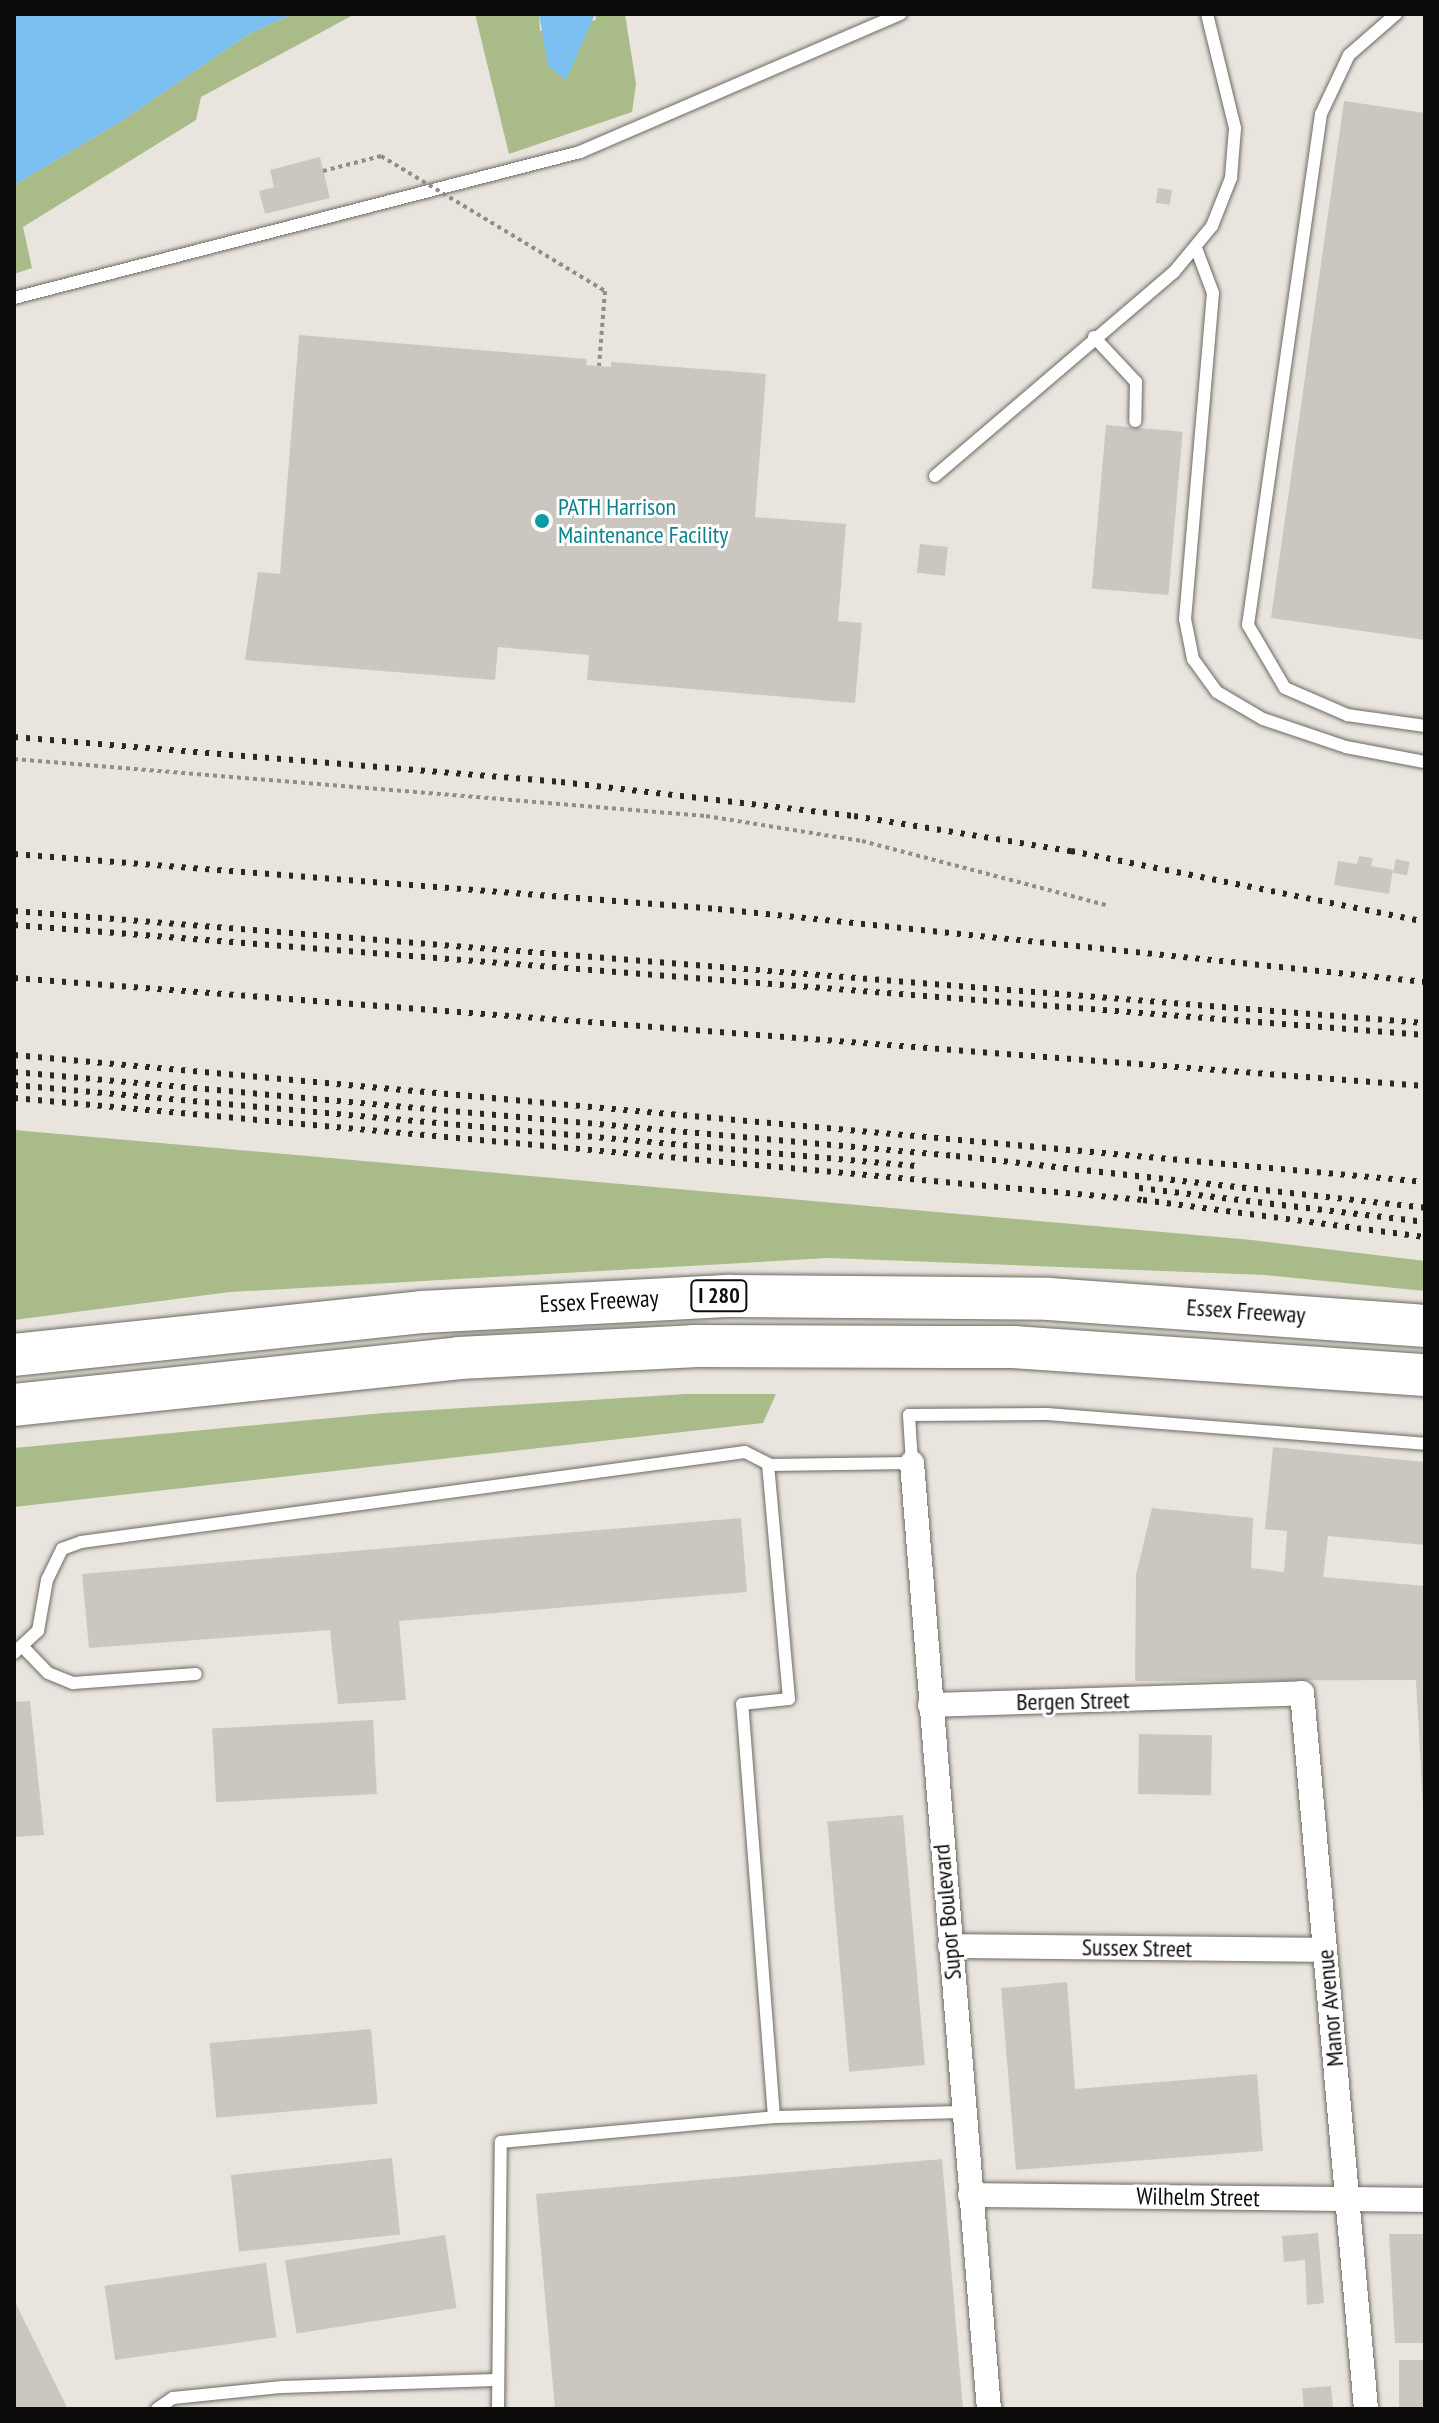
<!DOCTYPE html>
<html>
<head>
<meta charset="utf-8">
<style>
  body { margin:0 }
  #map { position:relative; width:1439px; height:2423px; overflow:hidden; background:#e9e5de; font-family:"PT Sans Narrow",sans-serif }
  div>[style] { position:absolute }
  .green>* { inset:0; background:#a9bb88 }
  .water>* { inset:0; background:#7cbff1 }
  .building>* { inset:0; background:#cbc7c0; transform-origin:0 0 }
  .path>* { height:4px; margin-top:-2px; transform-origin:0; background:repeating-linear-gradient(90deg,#918d88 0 4px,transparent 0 8px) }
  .roads { filter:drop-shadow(0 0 2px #6d6a63) drop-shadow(0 0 2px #6d6a63) }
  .service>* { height:12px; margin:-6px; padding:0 6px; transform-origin:6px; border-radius:6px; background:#fff }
  .minor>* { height:24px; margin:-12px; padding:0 12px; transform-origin:12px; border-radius:12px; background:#fff }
  .motorway>* { height:42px; margin:-21px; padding:0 21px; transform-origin:21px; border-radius:21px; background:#fff }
  .rail>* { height:6px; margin-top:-3px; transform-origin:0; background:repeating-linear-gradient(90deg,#2a2725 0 4px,transparent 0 12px) }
  .path-bridge>* { height:4px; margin-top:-2px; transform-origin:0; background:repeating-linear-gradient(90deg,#918d88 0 4px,transparent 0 8px) }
  .dots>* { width:22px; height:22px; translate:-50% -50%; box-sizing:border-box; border:4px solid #fff; border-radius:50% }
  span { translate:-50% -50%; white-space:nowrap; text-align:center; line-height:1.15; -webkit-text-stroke:6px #fff; paint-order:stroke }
  .shield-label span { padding:2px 6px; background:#fff; border:2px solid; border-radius:6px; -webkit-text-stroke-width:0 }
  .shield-label { font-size:22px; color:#0e0c0a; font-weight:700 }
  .culture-label { font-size:24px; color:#0d838f }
  .left { translate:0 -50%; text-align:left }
  .street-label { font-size:24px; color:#0e0c0a }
  .frame { position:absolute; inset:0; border:16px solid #0e0c0a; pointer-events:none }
</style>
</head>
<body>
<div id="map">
  <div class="green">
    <i style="clip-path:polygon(292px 14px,355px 14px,201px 97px,196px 120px,23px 227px,32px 268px,14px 274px,14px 185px,120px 122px,249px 34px)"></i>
    <i style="clip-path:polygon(475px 14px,539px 14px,540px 31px,596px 20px,595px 14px,625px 14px,636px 84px,632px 112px,509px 154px)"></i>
    <i style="clip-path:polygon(14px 1130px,1252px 1240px,1425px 1261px,1425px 1291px,1265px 1275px,829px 1258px,230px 1292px,14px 1320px)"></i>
    <i style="clip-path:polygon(686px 1394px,776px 1394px,763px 1423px,14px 1507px,14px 1448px,384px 1413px)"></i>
  </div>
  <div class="water">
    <i style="clip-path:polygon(14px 14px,292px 14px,249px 34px,120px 122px,14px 185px)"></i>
    <i style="clip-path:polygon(539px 14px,595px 14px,566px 80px,548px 66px)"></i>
  </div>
  <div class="building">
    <i style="clip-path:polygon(1344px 101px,1425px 113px,1425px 640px,1271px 618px)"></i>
    <i style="clip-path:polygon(320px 157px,330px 198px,265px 214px,259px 191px,274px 187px,270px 170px)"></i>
    <i style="left:1158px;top:188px;width:14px;height:15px;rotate:8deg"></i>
    <i style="clip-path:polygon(299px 335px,587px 359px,586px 365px,599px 366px,611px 367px,611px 362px,766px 374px,755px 517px,846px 524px,838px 621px,862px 623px,855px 703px,587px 680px,589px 655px,498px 647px,495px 680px,245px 660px,258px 572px,280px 574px)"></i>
    <i style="left:1106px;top:425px;width:77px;height:164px;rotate:5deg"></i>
    <i style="left:920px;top:544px;width:28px;height:29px;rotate:6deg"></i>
    <i style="clip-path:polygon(1359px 856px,1373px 858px,1371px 866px,1393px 870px,1389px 894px,1334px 885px,1338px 861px,1357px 864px)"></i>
    <i style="left:1396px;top:859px;width:14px;height:14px;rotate:12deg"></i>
    <i style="clip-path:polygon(1273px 1447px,1425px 1462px,1425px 1545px,1328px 1536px,1323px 1577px,1425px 1586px,1425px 1843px,1416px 1680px,1135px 1681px,1136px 1575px,1152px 1508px,1253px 1518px,1251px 1568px,1284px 1572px,1287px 1531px,1265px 1529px)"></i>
    <i style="clip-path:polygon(741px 1518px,747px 1592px,399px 1621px,406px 1700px,338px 1704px,330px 1630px,89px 1648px,82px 1574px)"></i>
    <i style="clip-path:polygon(30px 1701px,44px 1835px,14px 1837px,14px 1702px)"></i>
    <i style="left:373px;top:1720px;width:74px;height:161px;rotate:87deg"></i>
    <i style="left:1139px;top:1734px;width:73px;height:60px;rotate:1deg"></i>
    <i style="left:903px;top:1815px;width:251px;height:76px;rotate:85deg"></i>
    <i style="clip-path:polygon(1067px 1982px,1075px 2089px,1257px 2074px,1263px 2151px,1016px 2170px,1001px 1988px)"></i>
    <i style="left:371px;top:2029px;width:75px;height:162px;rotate:85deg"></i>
    <i style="left:392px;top:2158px;width:77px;height:162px;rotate:84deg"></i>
    <i style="clip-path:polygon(942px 2159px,963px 2409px,555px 2409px,536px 2194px)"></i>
    <i style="clip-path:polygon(1318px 2233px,1324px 2303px,1307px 2305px,1305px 2260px,1284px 2262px,1282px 2236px)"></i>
    <i style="clip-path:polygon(1389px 2234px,1425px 2234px,1425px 2343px,1395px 2343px)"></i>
    <i style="left:445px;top:2235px;width:74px;height:162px;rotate:81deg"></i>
    <i style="left:266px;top:2263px;width:75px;height:163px;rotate:82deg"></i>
    <i style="clip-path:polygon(14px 2300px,68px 2409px,14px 2409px)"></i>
    <i style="left:1399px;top:2360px;width:26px;height:49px"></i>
    <i style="left:1331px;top:2386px;width:23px;height:29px;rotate:85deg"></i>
  </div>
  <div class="path">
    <i style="left:14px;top:759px;width:694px;rotate:4.71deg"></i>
    <i style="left:706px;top:816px;width:158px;rotate:9.1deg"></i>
    <i style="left:862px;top:841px;width:252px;rotate:14.7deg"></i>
  </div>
  <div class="roads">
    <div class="service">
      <i style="left:1396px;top:14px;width:62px;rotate:138.9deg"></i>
      <i style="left:1349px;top:55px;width:65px;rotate:115.4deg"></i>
      <i style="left:1321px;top:114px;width:516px;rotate:98.13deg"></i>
      <i style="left:1248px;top:625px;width:73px;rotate:59.6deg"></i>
      <i style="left:1285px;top:688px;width:68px;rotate:23.5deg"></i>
      <i style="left:1347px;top:715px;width:79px;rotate:8deg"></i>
      <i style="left:1196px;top:248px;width:48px;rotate:69.3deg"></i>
      <i style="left:1213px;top:293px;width:327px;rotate:94.9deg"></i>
      <i style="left:1185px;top:619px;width:41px;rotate:78.7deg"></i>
      <i style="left:1193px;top:659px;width:41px;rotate:54deg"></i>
      <i style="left:1217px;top:692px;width:53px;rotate:30.4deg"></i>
      <i style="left:1263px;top:719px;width:88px;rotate:18.6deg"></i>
      <i style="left:1346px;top:747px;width:80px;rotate:10.8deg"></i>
      <i style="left:14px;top:298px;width:585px;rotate:-14.46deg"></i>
      <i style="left:580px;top:152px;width:349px;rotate:-23.3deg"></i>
      <i style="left:1094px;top:337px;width:62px;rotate:47deg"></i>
      <i style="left:1136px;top:382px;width:39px;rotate:91deg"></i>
      <i style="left:935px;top:476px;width:314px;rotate:-40.5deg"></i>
      <i style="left:1174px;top:272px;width:60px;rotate:-50.4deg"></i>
      <i style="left:1212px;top:226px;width:52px;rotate:-68.4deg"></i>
      <i style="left:1231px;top:178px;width:50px;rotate:-85.4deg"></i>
      <i style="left:1235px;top:128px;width:117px;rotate:-103.8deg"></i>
      <i style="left:22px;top:1646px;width:37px;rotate:46deg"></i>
      <i style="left:48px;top:1673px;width:27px;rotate:22deg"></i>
      <i style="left:73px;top:1683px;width:123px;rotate:-4.2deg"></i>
      <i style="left:14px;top:1653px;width:33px;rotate:-43deg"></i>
      <i style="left:38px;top:1631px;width:52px;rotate:-80deg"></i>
      <i style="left:47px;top:1580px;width:34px;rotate:-64deg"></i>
      <i style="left:62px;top:1549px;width:20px;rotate:-20deg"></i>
      <i style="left:81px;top:1542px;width:670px;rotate:-7.72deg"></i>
      <i style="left:745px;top:1452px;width:28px;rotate:27deg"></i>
      <i style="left:964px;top:2112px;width:190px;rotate:178.5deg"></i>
      <i style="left:774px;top:2117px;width:414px;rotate:-94.4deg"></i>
      <i style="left:742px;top:1704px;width:47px;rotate:-6.1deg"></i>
      <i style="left:789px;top:1699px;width:235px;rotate:-95.1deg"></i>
      <i style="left:768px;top:1465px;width:144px;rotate:-0.8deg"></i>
      <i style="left:912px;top:1463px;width:48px;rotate:-93.6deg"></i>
      <i style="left:909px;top:1415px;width:138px;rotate:-0.4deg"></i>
      <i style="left:1047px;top:1414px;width:379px;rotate:4.5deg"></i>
      <i style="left:157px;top:2409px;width:19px;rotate:-35deg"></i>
      <i style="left:173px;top:2398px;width:110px;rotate:-5.8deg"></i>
      <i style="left:282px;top:2387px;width:213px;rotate:-1.9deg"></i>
      <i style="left:498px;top:2409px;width:267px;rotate:-89.4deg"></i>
      <i style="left:501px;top:2142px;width:274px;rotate:-5.2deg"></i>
    </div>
    <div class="minor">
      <i style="left:912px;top:1463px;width:949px;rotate:85.35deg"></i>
      <i style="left:930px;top:1705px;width:372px;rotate:-1.8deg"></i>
      <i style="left:1302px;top:1693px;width:719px;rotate:84.89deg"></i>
      <i style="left:950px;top:1946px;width:375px;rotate:0.6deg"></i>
      <i style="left:970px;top:2195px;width:455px;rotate:0.6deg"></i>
    </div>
    <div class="motorway">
      <i style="left:14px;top:1355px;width:410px;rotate:-6deg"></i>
      <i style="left:422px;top:1312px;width:309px;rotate:-3deg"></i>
      <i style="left:731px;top:1296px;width:318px;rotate:0.5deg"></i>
      <i style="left:1049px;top:1299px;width:377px;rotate:4.1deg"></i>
      <i style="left:14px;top:1405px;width:447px;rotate:-6deg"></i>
      <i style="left:459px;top:1358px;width:234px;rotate:-2.9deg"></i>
      <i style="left:693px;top:1346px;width:320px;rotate:0.2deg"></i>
      <i style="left:1013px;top:1347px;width:413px;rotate:3.9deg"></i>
    </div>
  </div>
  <div class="rail">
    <i style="left:14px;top:737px;width:549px;rotate:4.7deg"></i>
    <i style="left:561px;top:782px;width:295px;rotate:6.6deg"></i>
    <i style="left:854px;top:816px;width:220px;rotate:9.2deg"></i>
    <i style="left:1071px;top:851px;width:361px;rotate:11.3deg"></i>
    <i style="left:14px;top:854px;width:706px;rotate:4.47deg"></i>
    <i style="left:718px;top:909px;width:711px;rotate:5.9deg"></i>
    <i style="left:14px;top:911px;width:1415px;rotate:4.54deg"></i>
    <i style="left:14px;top:925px;width:1415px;rotate:4.46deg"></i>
    <i style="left:14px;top:978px;width:1415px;rotate:4.38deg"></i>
    <i style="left:14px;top:1055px;width:1417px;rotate:5.14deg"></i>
    <i style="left:14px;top:1072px;width:946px;rotate:5.1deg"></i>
    <i style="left:956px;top:1156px;width:472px;rotate:6.3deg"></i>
    <i style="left:14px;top:1085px;width:906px;rotate:5.13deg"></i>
    <i style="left:14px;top:1098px;width:1134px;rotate:5.16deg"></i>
    <i style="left:1143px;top:1200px;width:284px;rotate:7.5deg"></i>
    <i style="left:1139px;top:1188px;width:288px;rotate:6.8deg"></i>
  </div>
  <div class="path-bridge">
    <i style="left:323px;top:171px;width:60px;rotate:-14.5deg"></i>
    <i style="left:381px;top:156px;width:262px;rotate:31.1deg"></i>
    <i style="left:605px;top:291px;width:75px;rotate:94.6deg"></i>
  </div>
  <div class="dots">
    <i style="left:542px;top:521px;background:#0f9aa8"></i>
  </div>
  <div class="shield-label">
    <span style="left:719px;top:1296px">I 280</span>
  </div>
  <div class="culture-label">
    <span class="left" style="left:558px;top:521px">PATH Harrison<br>Maintenance Facility</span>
  </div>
  <div class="street-label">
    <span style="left:599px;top:1301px;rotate:-3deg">Essex Freeway</span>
    <span style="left:1246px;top:1311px;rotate:4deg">Essex Freeway</span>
    <span style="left:1073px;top:1701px;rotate:-1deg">Bergen Street</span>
    <span style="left:947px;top:1912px;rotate:-95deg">Supor Boulevard</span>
    <span style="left:1137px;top:1948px;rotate:1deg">Sussex Street</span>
    <span style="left:1330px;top:2008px;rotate:-95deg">Manor Avenue</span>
    <span style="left:1198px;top:2197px;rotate:1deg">Wilhelm Street</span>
  </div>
  <div class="frame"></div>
</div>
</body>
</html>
